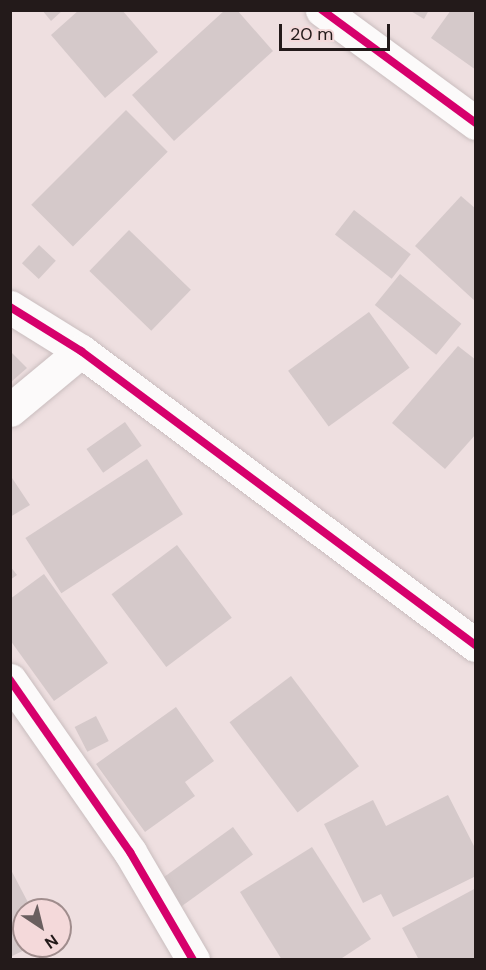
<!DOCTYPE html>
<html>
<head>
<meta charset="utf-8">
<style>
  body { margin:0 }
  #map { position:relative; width:486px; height:970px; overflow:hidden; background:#eedfe0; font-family:"DM Sans",sans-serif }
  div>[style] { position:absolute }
  .building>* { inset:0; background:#d5c9ca; transform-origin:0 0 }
  .roads { filter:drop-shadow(0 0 2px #c9bdbe) drop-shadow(0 0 2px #c9bdbe) }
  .minor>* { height:33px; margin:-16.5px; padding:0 16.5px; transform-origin:16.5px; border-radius:16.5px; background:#fcfafa }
  .cycleway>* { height:8px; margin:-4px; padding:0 4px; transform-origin:4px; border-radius:4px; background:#d6006c }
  span { translate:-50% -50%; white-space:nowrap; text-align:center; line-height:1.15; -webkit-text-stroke:6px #f4d9da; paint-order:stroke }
  .frame { position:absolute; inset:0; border:12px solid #231a1a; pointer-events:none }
  .north { position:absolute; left:12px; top:898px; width:60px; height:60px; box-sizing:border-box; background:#f4d9da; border:2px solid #a08d8d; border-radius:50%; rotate:145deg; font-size:16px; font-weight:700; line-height:24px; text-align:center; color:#231a1a }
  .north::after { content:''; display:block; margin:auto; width:21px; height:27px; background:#6a5f5f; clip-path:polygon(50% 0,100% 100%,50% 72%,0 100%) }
  .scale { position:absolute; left:279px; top:24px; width:111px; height:27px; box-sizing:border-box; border:3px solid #231a1a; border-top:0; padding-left:8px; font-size:18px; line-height:21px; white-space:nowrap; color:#231a1a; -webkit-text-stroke:4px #f4d9da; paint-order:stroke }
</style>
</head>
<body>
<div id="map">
  <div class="building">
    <i style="clip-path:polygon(42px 10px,63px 10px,51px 21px)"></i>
    <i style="clip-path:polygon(79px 10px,122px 10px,158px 52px,105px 98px,51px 35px)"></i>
    <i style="clip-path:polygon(225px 10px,237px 10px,273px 51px,174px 141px,132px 95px)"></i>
    <i style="clip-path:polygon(409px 10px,429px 10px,424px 19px)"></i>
    <i style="clip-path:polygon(451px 10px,476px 10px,476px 70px,431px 38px)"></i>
    <i style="left:126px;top:110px;width:59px;height:134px;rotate:45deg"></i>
    <i style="clip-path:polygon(461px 196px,476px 209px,476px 302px,415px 246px)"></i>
    <i style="left:354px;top:210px;width:72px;height:31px;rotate:38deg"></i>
    <i style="left:129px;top:230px;width:86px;height:57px;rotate:44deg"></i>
    <i style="left:39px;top:245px;width:23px;height:25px;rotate:43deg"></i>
    <i style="left:400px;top:274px;width:79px;height:40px;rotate:39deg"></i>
    <i style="left:369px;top:312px;width:69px;height:100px;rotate:54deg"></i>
    <i style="clip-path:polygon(458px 346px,476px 360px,476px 434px,445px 469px,392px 423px)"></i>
    <i style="clip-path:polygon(10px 351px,27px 368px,10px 383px)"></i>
    <i style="left:125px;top:422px;width:29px;height:47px;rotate:55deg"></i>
    <i style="left:147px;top:459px;width:66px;height:145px;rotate:57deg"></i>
    <i style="clip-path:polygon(10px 475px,30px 505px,10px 517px)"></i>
    <i style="left:177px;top:545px;width:91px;height:82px;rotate:53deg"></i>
    <i style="clip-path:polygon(10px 566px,17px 575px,10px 580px)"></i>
    <i style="clip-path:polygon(44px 574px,108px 663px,54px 701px,10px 640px,10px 599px)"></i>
    <i style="left:291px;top:676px;width:113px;height:77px;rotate:53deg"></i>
    <i style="clip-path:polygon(176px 707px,214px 761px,185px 782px,195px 796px,145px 832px,96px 764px)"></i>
    <i style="left:96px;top:716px;width:28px;height:24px;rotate:63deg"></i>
    <i style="clip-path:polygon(448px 795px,476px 850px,476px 876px,393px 917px,381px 894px,363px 903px,324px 824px,373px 800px,386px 826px)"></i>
    <i style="left:233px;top:827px;width:34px;height:89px;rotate:54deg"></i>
    <i style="clip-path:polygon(312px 847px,371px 939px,339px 960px,282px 960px,240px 892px)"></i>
    <i style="clip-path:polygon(10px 868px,32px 910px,24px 910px,24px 946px,33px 946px,10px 957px)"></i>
    <i style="clip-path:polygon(476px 888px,476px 960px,419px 960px,402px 928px)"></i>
  </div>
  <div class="roads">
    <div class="minor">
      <i style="left:322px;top:10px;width:191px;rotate:36.3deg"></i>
      <i style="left:10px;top:307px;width:84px;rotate:31.8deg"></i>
      <i style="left:81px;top:351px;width:492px;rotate:36.7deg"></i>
      <i style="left:10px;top:410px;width:92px;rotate:-39.7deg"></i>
      <i style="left:10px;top:680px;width:210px;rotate:55.1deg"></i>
      <i style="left:130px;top:852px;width:125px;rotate:59.7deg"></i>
    </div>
  </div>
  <div class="cycleway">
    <i style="left:322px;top:10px;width:191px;rotate:36.3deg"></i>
    <i style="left:10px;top:307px;width:84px;rotate:31.8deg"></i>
    <i style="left:81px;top:351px;width:492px;rotate:36.7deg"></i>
    <i style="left:10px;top:680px;width:210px;rotate:55.1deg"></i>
    <i style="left:130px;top:852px;width:125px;rotate:59.7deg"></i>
  </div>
  <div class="frame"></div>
  <div class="north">N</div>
  <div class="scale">20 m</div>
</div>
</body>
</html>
